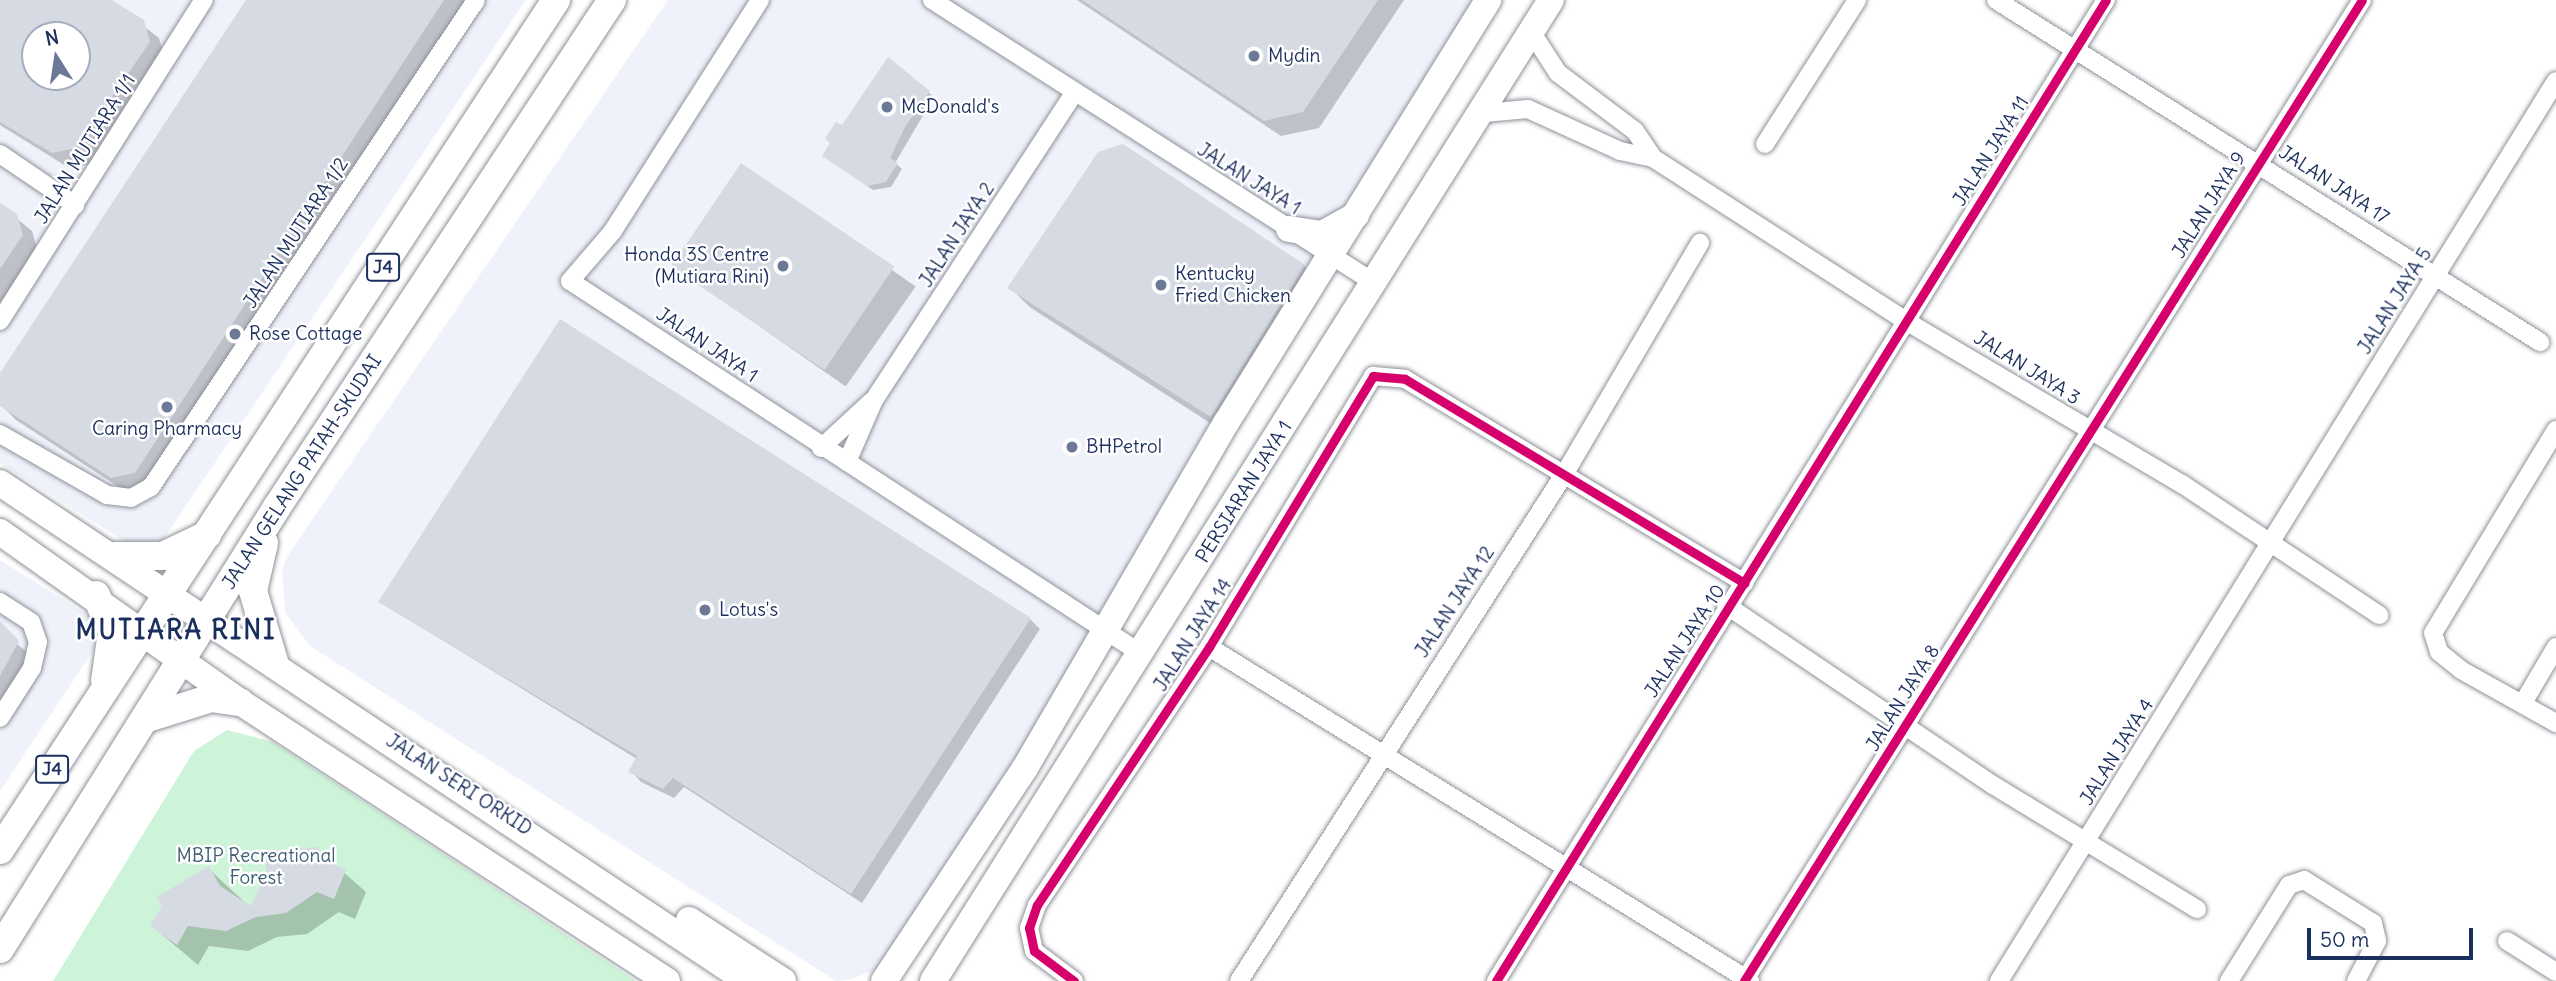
<!DOCTYPE html>
<html>
<head>
<meta charset="utf-8">
<style>
  body { margin:0 }
  #map { position:relative; width:2556px; height:981px; overflow:hidden; background:#fff; font-family:Delius,sans-serif }
  div>[style] { position:absolute }
  .built>* { inset:0; background:#eff2fa }
  .green>* { inset:0; background:#cdf4d8 }
  .shadow>* { inset:0; background:#0003; transform-origin:0 0 }
  .building>* { inset:0; background:#d6dae3; transform-origin:0 0 }
  .roads { filter:drop-shadow(0 0 2px #8e929a) drop-shadow(0 0 2px #8e929a) }
  .street>* { height:18px; margin:-9px; padding:0 9px; transform-origin:9px; border-radius:9px; background:#fff }
  .secondary>* { height:26px; margin:-13px; padding:0 13px; transform-origin:13px; border-radius:13px; background:#fff }
  .primary>* { height:28px; margin:-14px; padding:0 14px; transform-origin:14px; border-radius:14px; background:#fff }
  .cycleway>* { height:9px; margin:-4.5px; padding:0 4.5px; transform-origin:4.5px; border-radius:4.5px; background:#d6006c }
  .dots>* { width:19px; height:19px; translate:-50% -50%; box-sizing:border-box; border:4px solid #fff; border-radius:50% }
  span { translate:-50% -50%; white-space:nowrap; text-align:center; line-height:1.15; -webkit-text-stroke:5px #fff; paint-order:stroke }
  .shield-label span { padding:2px 5px; background:#fff; border:2px solid; border-radius:5px; -webkit-text-stroke-width:0 }
  .shield-label { font-size:18px; color:#1b2f5e; font-weight:700 }
  .poi-label { font-size:19px; color:#1b2f5e }
  .left { translate:0 -50%; text-align:left }
  .right { translate:-100% -50%; text-align:right }
  .street-label { font-size:19px; color:#1b2f5e }
  .park-label { font-size:19px; color:#3d5e74 }
  .district-label { font-size:26px; color:#1b2f5e; font-weight:700; letter-spacing:2px }
  .north { position:absolute; left:21px; top:21px; width:70px; height:70px; box-sizing:border-box; background:#fff; border:2px solid #a4acbf; border-radius:50%; rotate:348deg; font-size:19px; font-weight:700; line-height:28px; text-align:center; color:#1b2f5e }
  .north::after { content:''; display:block; margin:auto; width:24px; height:32px; background:#6b7896; clip-path:polygon(50% 0,100% 100%,50% 72%,0 100%) }
  .scale { position:absolute; left:2307px; top:928px; width:166px; height:32px; box-sizing:border-box; border:4px solid #1b2f5e; border-top:0; padding-left:9px; font-size:21px; line-height:24px; white-space:nowrap; color:#1b2f5e; -webkit-text-stroke:5px #fff; paint-order:stroke }
</style>
</head>
<body>
<div id="map">
  <div class="built">
    <i style="clip-path:polygon(evenodd,0 0,526px 0,163px 540px,132px 546px,0 463px,0 0,35px 35px,77px 35px,77px 77px,35px 77px,35px 35px)"></i>
    <i style="clip-path:polygon(668px 0,1482px 0,898px 960px,852px 979px,836px 981px,310px 646px,285px 612px,282px 570px,288px 555px)"></i>
    <i style="clip-path:polygon(0 560px,88px 615px,95px 648px,0 791px)"></i>
  </div>
  <div class="green">
    <i style="clip-path:polygon(227px 730px,273px 742px,636px 981px,53px 981px,194px 751px)"></i>
  </div>
  <div class="shadow">
    <i style="clip-path:polygon(evenodd,0 0,109px 0,159px 38px,165px 59px,92px 164px,69px 168px,0 125px,0 0,35px 35px,77px 35px,77px 77px,35px 77px,35px 35px)"></i>
    <i style="clip-path:polygon(250px 0,468px 0,150px 488px,128px 493px,16px 420px,0 404px,0 377px)"></i>
    <i style="clip-path:polygon(1077px 0,1404px 0,1319px 128px,1281px 136px)"></i>
    <i style="clip-path:polygon(888px 60px,934px 97px,895px 163px,902px 169px,891px 187px,873px 190px,824px 156px)"></i>
    <i style="clip-path:polygon(1123px 146px,1304px 266px,1325px 287px,1232px 437px,1031px 308px,1010px 288px)"></i>
    <i style="left:742px;top:165px;width:212px;height:122px;rotate:35deg"></i>
    <i style="clip-path:polygon(0 205px,32px 231px,38px 252px,0 306px)"></i>
    <i style="clip-path:polygon(380px 602px,1030px 619px,1040px 629px,862px 903px,684px 787px,674px 798px,641px 782px,631px 771px,637px 759px)"></i>
    <i style="clip-path:polygon(0 630px,34px 658px,0 712px)"></i>
    <i style="clip-path:polygon(317px 849px,366px 892px,355px 919px,339px 912px,307px 934px,277px 937px,248px 951px,209px 946px,198px 965px,152px 926px,209px 869px,252px 909px)"></i>
  </div>
  <div class="building">
    <i style="clip-path:polygon(evenodd,0 0,112px 0,144px 20px,150px 42px,76px 148px,52px 153px,0 122px,0 0,35px 35px,77px 35px,77px 77px,35px 77px,35px 35px)"></i>
    <i style="clip-path:polygon(246px 0,444px 0,135px 473px,111px 478px,0 406px,0 373px)"></i>
    <i style="clip-path:polygon(1082px 0,1378px 0,1303px 112px,1264px 121px)"></i>
    <i style="clip-path:polygon(888px 57px,930px 91px,905px 127px,890px 158px,898px 163px,886px 182px,867px 186px,822px 156px,830px 143px,825px 138px,836px 122px,842px 125px)"></i>
    <i style="clip-path:polygon(1123px 144px,1305px 265px,1211px 417px,1007px 288px,1098px 152px)"></i>
    <i style="left:741px;top:163px;width:185px;height:125px;rotate:34deg"></i>
    <i style="clip-path:polygon(0 203px,17px 214px,23px 235px,0 269px)"></i>
    <i style="clip-path:polygon(560px 319px,1031px 618px,851px 894px,673px 778px,663px 789px,628px 772px,637px 756px,378px 602px)"></i>
    <i style="clip-path:polygon(0 621px,19px 641px,0 676px)"></i>
    <i style="clip-path:polygon(318px 847px,326px 861px,346px 870px,334px 899px,317px 892px,286px 913px,256px 917px,226px 931px,188px 926px,177px 945px,150px 926px,162px 907px,157px 897px,209px 866px,220px 886px,251px 906px,266px 873px,266px 851px)"></i>
  </div>
  <div class="roads">
    <div class="street">
      <i style="left:760px;top:0;width:274px;rotate:122.5deg"></i>
      <i style="left:613px;top:231px;width:66px;rotate:130.7deg"></i>
      <i style="left:570px;top:281px;width:684px;rotate:33.13deg"></i>
      <i style="left:932px;top:0;width:523px;rotate:32.6deg"></i>
      <i style="left:1996px;top:0;width:643px;rotate:32.16deg"></i>
      <i style="left:1532px;top:33px;width:48px;rotate:57deg"></i>
      <i style="left:1558px;top:73px;width:96px;rotate:37deg"></i>
      <i style="left:1635px;top:131px;width:32px;rotate:56deg"></i>
      <i style="left:1484px;top:113px;width:44px;rotate:-5.2deg"></i>
      <i style="left:1528px;top:109px;width:101px;rotate:24.5deg"></i>
      <i style="left:1620px;top:151px;width:34px;rotate:12deg"></i>
      <i style="left:1653px;top:158px;width:301px;rotate:32.8deg"></i>
      <i style="left:1906px;top:321px;width:321px;rotate:30.6deg"></i>
      <i style="left:2182px;top:484px;width:237px;rotate:33.6deg"></i>
      <i style="left:1765px;top:144px;width:171px;rotate:-57.4deg"></i>
      <i style="left:0;top:154px;width:91px;rotate:34.2deg"></i>
      <i style="left:0;top:321px;width:380px;rotate:-57.6deg"></i>
      <i style="left:2556px;top:430px;width:237px;rotate:121.2deg"></i>
      <i style="left:2433px;top:633px;width:20px;rotate:72deg"></i>
      <i style="left:2439px;top:652px;width:28px;rotate:39deg"></i>
      <i style="left:2461px;top:670px;width:109px;rotate:29.2deg"></i>
      <i style="left:0;top:434px;width:123px;rotate:29.7deg"></i>
      <i style="left:107px;top:495px;width:24px;rotate:7deg"></i>
      <i style="left:131px;top:498px;width:23px;rotate:-29deg"></i>
      <i style="left:151px;top:487px;width:585px;rotate:-56.28deg"></i>
      <i style="left:821px;top:448px;width:68px;rotate:-42.6deg"></i>
      <i style="left:847px;top:462px;width:68px;rotate:-66.5deg"></i>
      <i style="left:874px;top:400px;width:368px;rotate:-56.9deg"></i>
      <i style="left:0;top:602px;width:37px;rotate:33deg"></i>
      <i style="left:31px;top:622px;width:21px;rotate:71deg"></i>
      <i style="left:38px;top:642px;width:27px;rotate:103deg"></i>
      <i style="left:32px;top:668px;width:59px;rotate:122.6deg"></i>
      <i style="left:1726px;top:605px;width:322px;rotate:34deg"></i>
      <i style="left:1993px;top:785px;width:239px;rotate:31.3deg"></i>
      <i style="left:1209px;top:647px;width:636px;rotate:31.69deg"></i>
      <i style="left:2523px;top:703px;width:65px;rotate:-59.5deg"></i>
      <i style="left:2507px;top:941px;width:58px;rotate:32.3deg"></i>
      <i style="left:1074px;top:981px;width:50px;rotate:-143.1deg"></i>
      <i style="left:1034px;top:951px;width:24px;rotate:-102deg"></i>
      <i style="left:1029px;top:928px;width:24px;rotate:-71deg"></i>
      <i style="left:1037px;top:905px;width:310px;rotate:-56.3deg"></i>
      <i style="left:1209px;top:647px;width:317px;rotate:-58.8deg"></i>
      <i style="left:1373px;top:376px;width:32px;rotate:5deg"></i>
      <i style="left:1405px;top:379px;width:396px;rotate:31deg"></i>
      <i style="left:1239px;top:981px;width:604px;rotate:-57.31deg"></i>
      <i style="left:1565px;top:473px;width:267px;rotate:-59.6deg"></i>
      <i style="left:1496px;top:981px;width:1155px;rotate:-58.13deg"></i>
      <i style="left:1744px;top:981px;width:1159px;rotate:-57.79deg"></i>
      <i style="left:1999px;top:981px;width:1058px;rotate:-58.25deg"></i>
      <i style="left:2229px;top:981px;width:113px;rotate:-58deg"></i>
      <i style="left:2289px;top:885px;width:16px;rotate:-18deg"></i>
      <i style="left:2304px;top:880px;width:81px;rotate:31.9deg"></i>
      <i style="left:2373px;top:923px;width:18px;rotate:77deg"></i>
      <i style="left:2377px;top:941px;width:45px;rotate:117.7deg"></i>
    </div>
    <div class="secondary">
      <i style="left:1289px;top:229px;width:33px;rotate:9deg"></i>
      <i style="left:1322px;top:234px;width:39px;rotate:-29deg"></i>
      <i style="left:0;top:483px;width:898px;rotate:33.69deg"></i>
      <i style="left:0;top:532px;width:294px;rotate:35.3deg"></i>
      <i style="left:240px;top:702px;width:510px;rotate:33.16deg"></i>
      <i style="left:689px;top:920px;width:112px;rotate:33deg"></i>
      <i style="left:884px;top:981px;width:255px;rotate:-56.5deg"></i>
      <i style="left:1025px;top:768px;width:399px;rotate:-59.8deg"></i>
      <i style="left:1226px;top:423px;width:498px;rotate:-58.2deg"></i>
      <i style="left:933px;top:981px;width:1159px;rotate:-57.79deg"></i>
    </div>
    <div class="primary">
      <i style="left:264px;top:543px;width:49px;rotate:102.9deg"></i>
      <i style="left:253px;top:591px;width:77px;rotate:73.4deg"></i>
      <i style="left:115px;top:556px;width:48px"></i>
      <i style="left:163px;top:556px;width:49px;rotate:-25.5deg"></i>
      <i style="left:96px;top:595px;width:40px;rotate:66.6deg"></i>
      <i style="left:112px;top:632px;width:49px;rotate:98.1deg"></i>
      <i style="left:148px;top:718px;width:66px;rotate:-17.6deg"></i>
      <i style="left:211px;top:698px;width:29px;rotate:8deg"></i>
      <i style="left:0;top:850px;width:1016px;rotate:-56.81deg"></i>
      <i style="left:0;top:949px;width:522px;rotate:-57.92deg"></i>
      <i style="left:277px;top:507px;width:608px;rotate:-56.55deg"></i>
    </div>
  </div>
  <div class="cycleway">
    <i style="left:1074px;top:981px;width:50px;rotate:-143.1deg"></i>
    <i style="left:1034px;top:951px;width:24px;rotate:-102deg"></i>
    <i style="left:1029px;top:928px;width:24px;rotate:-71deg"></i>
    <i style="left:1037px;top:905px;width:310px;rotate:-56.3deg"></i>
    <i style="left:1209px;top:647px;width:317px;rotate:-58.8deg"></i>
    <i style="left:1373px;top:376px;width:32px;rotate:5deg"></i>
    <i style="left:1405px;top:379px;width:396px;rotate:31deg"></i>
    <i style="left:1496px;top:981px;width:1155px;rotate:-58.13deg"></i>
    <i style="left:1744px;top:981px;width:1159px;rotate:-57.79deg"></i>
  </div>
  <div class="dots">
    <i style="left:1254px;top:56px;background:#6b7896"></i>
    <i style="left:887px;top:107px;background:#6b7896"></i>
    <i style="left:783px;top:266px;background:#6b7896"></i>
    <i style="left:1161px;top:285px;background:#6b7896"></i>
    <i style="left:235px;top:334px;background:#6b7896"></i>
    <i style="left:167px;top:407px;background:#6b7896"></i>
    <i style="left:1072px;top:447px;background:#6b7896"></i>
    <i style="left:705px;top:610px;background:#6b7896"></i>
  </div>
  <div class="shield-label">
    <span style="left:383px;top:267px">J4</span>
    <span style="left:52px;top:769px">J4</span>
  </div>
  <div class="poi-label">
    <span class="left" style="left:1268px;top:56px">Mydin</span>
    <span class="left" style="left:901px;top:107px">McDonald's</span>
    <span class="right" style="left:769px;top:266px">Honda 3S Centre<br>(Mutiara Rini)</span>
    <span class="left" style="left:1175px;top:285px">Kentucky<br>Fried Chicken</span>
    <span class="left" style="left:249px;top:334px">Rose Cottage</span>
    <span style="left:167px;top:429px">Caring Pharmacy</span>
    <span class="left" style="left:1086px;top:447px">BHPetrol</span>
    <span class="left" style="left:719px;top:610px">Lotus's</span>
  </div>
  <div class="street-label">
    <span style="left:85px;top:149px;rotate:-58deg">JALAN MUTIARA 1/1</span>
    <span style="left:1991px;top:151px;rotate:-58deg">JALAN JAYA 11</span>
    <span style="left:1249px;top:179px;rotate:32deg">JALAN JAYA 1</span>
    <span style="left:2334px;top:185px;rotate:33deg">JALAN JAYA 17</span>
    <span style="left:2209px;top:205px;rotate:-58deg">JALAN JAYA 9</span>
    <span style="left:296px;top:233px;rotate:-57deg">JALAN MUTIARA 1/2</span>
    <span style="left:957px;top:235px;rotate:-57deg">JALAN JAYA 2</span>
    <span style="left:2395px;top:301px;rotate:-58deg">JALAN JAYA 5</span>
    <span style="left:707px;top:345px;rotate:34deg">JALAN JAYA 1</span>
    <span style="left:2027px;top:368px;rotate:32deg">JALAN JAYA 3</span>
    <span style="left:302px;top:472px;rotate:-57deg">JALAN GELANG PATAH-SKUDAI</span>
    <span style="left:1244px;top:492px;rotate:-58deg">PERSIARAN JAYA 1</span>
    <span style="left:1455px;top:602px;rotate:-57deg">JALAN JAYA 12</span>
    <span style="left:1193px;top:635px;rotate:-58deg">JALAN JAYA 14</span>
    <span style="left:1685px;top:641px;rotate:-57deg">JALAN JAYA 10</span>
    <span style="left:1903px;top:698px;rotate:-58deg">JALAN JAYA 8</span>
    <span style="left:2117px;top:752px;rotate:-58deg">JALAN JAYA 4</span>
    <span style="left:459px;top:785px;rotate:33deg">JALAN SERI ORKID</span>
  </div>
  <div class="park-label">
    <span style="left:256px;top:867px">MBIP Recreational<br>Forest</span>
  </div>
  <div class="district-label">
    <span style="left:176px;top:630px">MUTIARA RINI</span>
  </div>
  <div class="north">N</div>
  <div class="scale">50 m</div>
</div>
</body>
</html>
